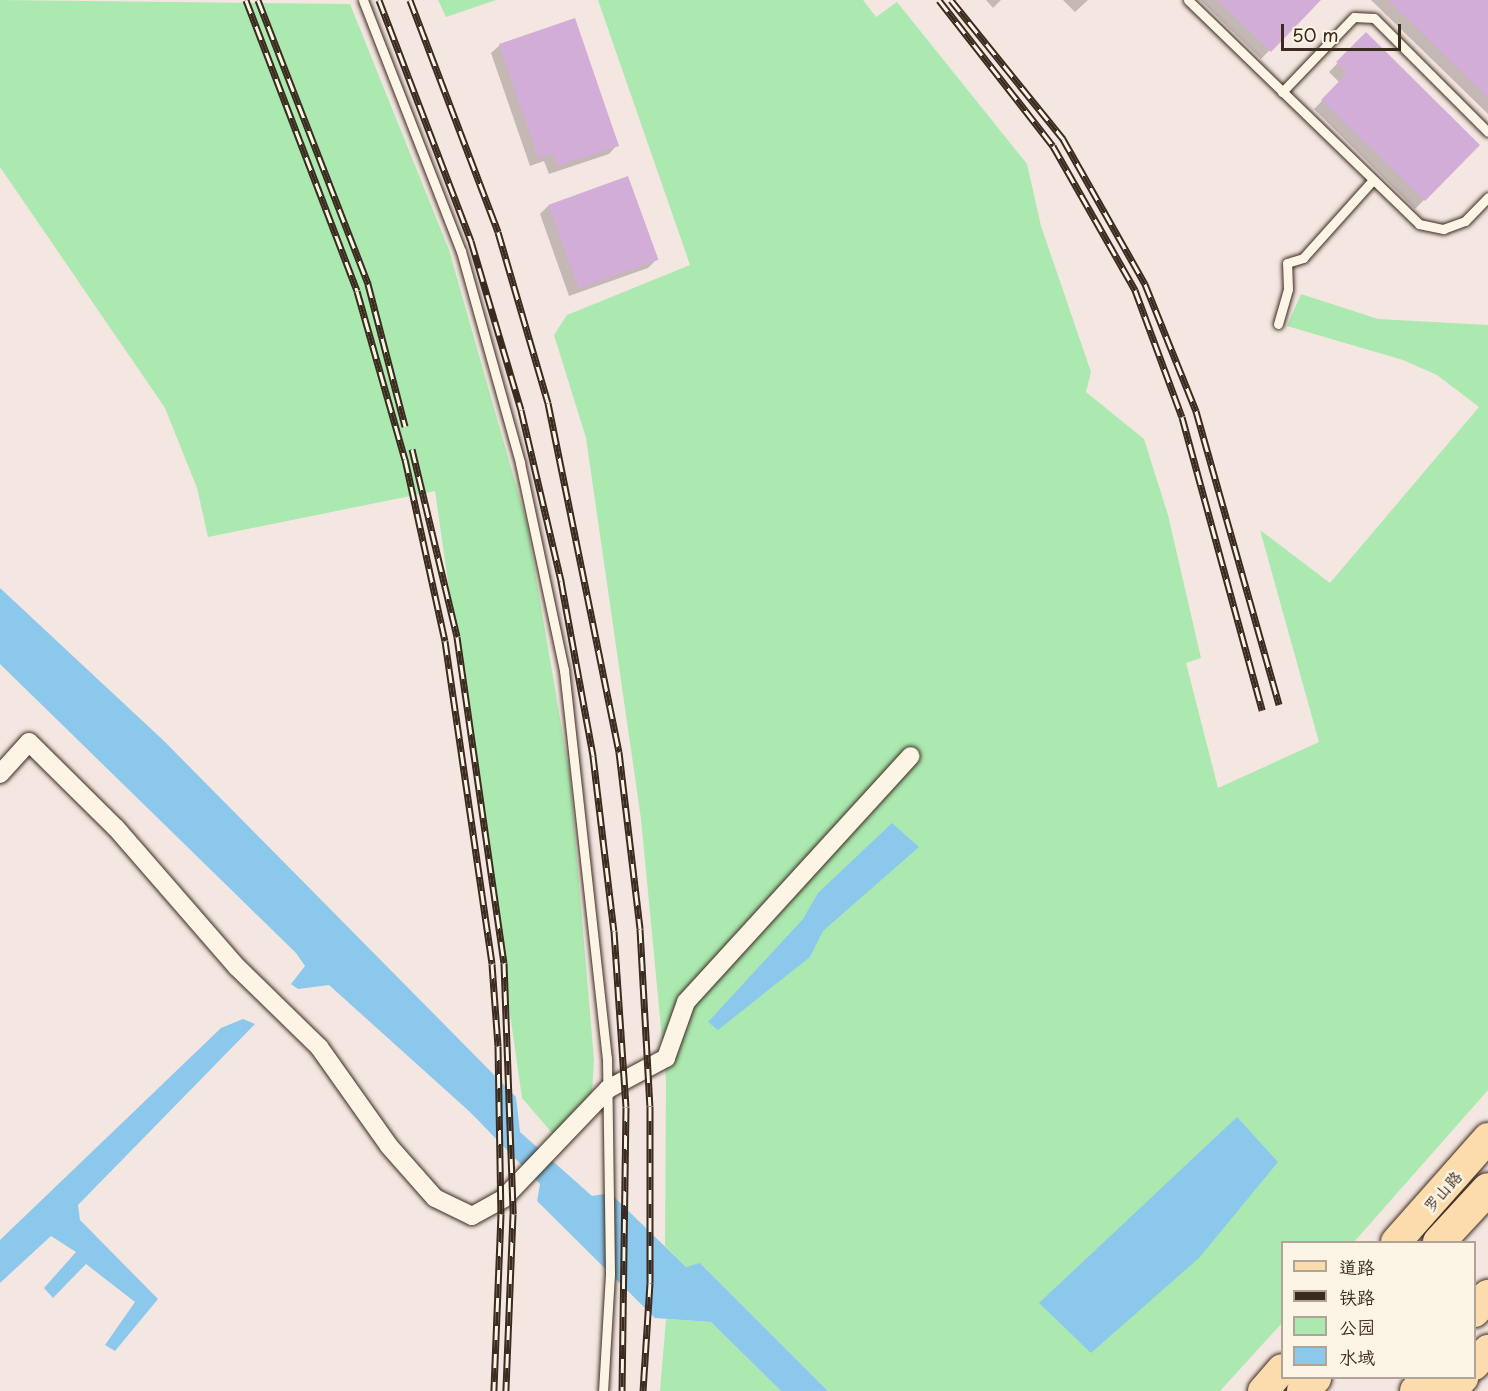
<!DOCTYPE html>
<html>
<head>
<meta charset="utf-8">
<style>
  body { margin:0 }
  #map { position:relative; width:1488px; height:1391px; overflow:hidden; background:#f4e7e2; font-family:"Playpen Sans","LXGW WenKai TC",sans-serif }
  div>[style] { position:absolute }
  .green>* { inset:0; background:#abe9b0 }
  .water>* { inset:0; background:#8cc8ec }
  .shadow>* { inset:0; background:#0003 }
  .building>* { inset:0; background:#d2add7; transform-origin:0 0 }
  .roads { filter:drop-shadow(0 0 2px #3b2a1e) drop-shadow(0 0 2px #3b2a1e) }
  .service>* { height:9px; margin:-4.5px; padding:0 4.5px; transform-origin:4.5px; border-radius:4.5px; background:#fcf5e5 }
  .minor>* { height:18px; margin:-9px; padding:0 9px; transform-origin:9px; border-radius:9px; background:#fcf5e5 }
  .primary>* { height:30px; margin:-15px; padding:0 15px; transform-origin:15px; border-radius:15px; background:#fcdcac }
  .trunk>* { height:32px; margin:-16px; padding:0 16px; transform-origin:16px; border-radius:16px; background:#fcdcac }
  .rail>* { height:7px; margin-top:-3.5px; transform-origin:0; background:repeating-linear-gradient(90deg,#fcf5e5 0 14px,#3b2a1e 0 28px); box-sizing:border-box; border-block:2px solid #3b2a1e }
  span { translate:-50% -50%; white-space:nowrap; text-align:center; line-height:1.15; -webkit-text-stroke:5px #fcf5e5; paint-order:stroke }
  .street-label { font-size:16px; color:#3b2a1e }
  .legend { position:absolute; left:1281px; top:1241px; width:195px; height:138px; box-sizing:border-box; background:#fcf5e5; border:2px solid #afa495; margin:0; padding:8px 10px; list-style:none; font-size:18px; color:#3b2a1e }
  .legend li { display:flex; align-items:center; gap:12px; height:30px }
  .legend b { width:30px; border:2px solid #afa495 }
  .scale { position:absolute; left:1281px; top:24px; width:120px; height:27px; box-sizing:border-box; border:3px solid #3b2a1e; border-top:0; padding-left:8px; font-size:18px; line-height:21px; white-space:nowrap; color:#3b2a1e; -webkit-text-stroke:4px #fcf5e5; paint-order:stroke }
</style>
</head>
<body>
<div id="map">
  <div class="green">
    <i style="clip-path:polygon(0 0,350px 4px,449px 250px,527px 524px,570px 777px,594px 1060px,592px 1094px,553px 1134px,522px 1098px,435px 491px,208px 537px,197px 488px,165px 408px,0 167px)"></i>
    <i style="clip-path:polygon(438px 0,496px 0,446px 17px)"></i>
    <i style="clip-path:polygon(598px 0,863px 0,876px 17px,897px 2px,1027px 164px,1041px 226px,1091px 372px,1086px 392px,1144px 439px,1168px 515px,1201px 658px,1186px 663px,1218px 788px,1319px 742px,1260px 530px,1330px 583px,1479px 407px,1437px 375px,1403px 360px,1287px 326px,1301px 294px,1378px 319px,1488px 325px,1488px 1090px,1354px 1242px,1282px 1242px,1282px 1323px,1220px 1391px,828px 1391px,701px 1264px,686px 1267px,665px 1246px,666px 1080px,641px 819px,586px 438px,554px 335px,567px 315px,690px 265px)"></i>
    <i style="clip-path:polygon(666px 1319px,711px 1322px,781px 1391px,660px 1391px)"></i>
  </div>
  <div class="water">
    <i style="clip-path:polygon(0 588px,164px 741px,516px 1097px,520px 1132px,592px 1196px,610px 1193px,686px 1267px,700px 1263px,828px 1391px,781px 1391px,711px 1322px,655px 1318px,537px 1201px,540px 1184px,470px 1112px,329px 985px,298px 989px,291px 984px,305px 966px,296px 953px,0 664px)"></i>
    <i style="clip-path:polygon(892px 823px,919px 847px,823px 931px,810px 957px,718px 1030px,708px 1022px,803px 919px,818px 893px)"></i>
    <i style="clip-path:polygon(243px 1019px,255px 1024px,78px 1205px,80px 1220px,158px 1299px,115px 1351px,105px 1345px,135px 1302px,86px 1264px,53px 1298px,44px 1288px,76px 1252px,51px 1236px,0 1283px,0 1240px,221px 1028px)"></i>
    <i style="clip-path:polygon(1237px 1117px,1278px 1162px,1199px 1258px,1091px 1353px,1039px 1303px)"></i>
  </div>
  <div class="shadow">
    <i style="clip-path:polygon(986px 0,1001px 0,993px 8px)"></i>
    <i style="clip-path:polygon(1063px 0,1088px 0,1075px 12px)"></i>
    <i style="clip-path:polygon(1200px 0,1319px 0,1261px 59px)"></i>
    <i style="clip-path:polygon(1371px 0,1488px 0,1488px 114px)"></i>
    <i style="clip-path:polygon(1366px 34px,1478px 145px,1415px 209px,1314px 109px,1340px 83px,1329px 72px)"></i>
    <i style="clip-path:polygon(500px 45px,617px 145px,609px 154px,549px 174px,544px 161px,530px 166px,491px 53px)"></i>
    <i style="clip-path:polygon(548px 206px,656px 260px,648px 268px,569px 296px,540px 214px)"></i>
  </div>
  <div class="building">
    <i style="clip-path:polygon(1217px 0,1321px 0,1271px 52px)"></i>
    <i style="clip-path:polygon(1388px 0,1488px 0,1488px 98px)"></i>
    <i style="clip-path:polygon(575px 18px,619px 146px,557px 166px,553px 154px,538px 158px,499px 44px)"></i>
    <i style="clip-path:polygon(1366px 32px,1480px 145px,1425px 201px,1321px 100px,1347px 73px,1336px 62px)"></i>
    <i style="left:628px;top:176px;width:89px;height:85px;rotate:70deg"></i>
  </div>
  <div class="roads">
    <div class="service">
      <i style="left:363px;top:0;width:269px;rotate:68.7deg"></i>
      <i style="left:461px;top:251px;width:220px;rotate:74.4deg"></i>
      <i style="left:520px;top:463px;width:212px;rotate:78deg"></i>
      <i style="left:564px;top:670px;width:390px;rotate:83.7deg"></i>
      <i style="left:607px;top:1058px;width:216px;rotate:89.2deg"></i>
      <i style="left:610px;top:1274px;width:117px;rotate:93.4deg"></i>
      <i style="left:1188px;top:0;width:322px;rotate:44.1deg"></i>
      <i style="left:1419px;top:224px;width:25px;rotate:12deg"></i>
      <i style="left:1443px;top:229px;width:23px;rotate:-20deg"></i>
      <i style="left:1465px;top:221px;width:33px;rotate:-46deg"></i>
      <i style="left:1282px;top:92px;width:104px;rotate:-46.2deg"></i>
      <i style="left:1354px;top:17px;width:20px;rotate:3deg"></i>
      <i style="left:1374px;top:18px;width:161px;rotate:45deg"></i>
      <i style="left:1278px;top:324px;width:36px;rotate:-74deg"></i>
      <i style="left:1288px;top:289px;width:26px;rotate:-92deg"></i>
      <i style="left:1287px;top:263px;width:17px;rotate:-17deg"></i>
      <i style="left:1303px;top:258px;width:103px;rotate:-48.1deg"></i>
    </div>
    <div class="minor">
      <i style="left:0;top:774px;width:43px;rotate:-47.8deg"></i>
      <i style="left:29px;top:742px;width:122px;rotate:44.7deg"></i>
      <i style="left:116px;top:828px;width:184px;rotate:49deg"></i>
      <i style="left:237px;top:967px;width:115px;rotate:44.3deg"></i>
      <i style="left:319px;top:1047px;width:121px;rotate:54.7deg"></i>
      <i style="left:389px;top:1146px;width:69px;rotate:48.5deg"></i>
      <i style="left:435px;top:1198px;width:41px;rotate:25.9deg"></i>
      <i style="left:472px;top:1216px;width:37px;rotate:-29deg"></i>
      <i style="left:504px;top:1198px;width:151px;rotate:-46.3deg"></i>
      <i style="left:608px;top:1089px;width:66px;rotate:-28.1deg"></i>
      <i style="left:666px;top:1058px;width:59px;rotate:-70.3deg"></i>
      <i style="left:686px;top:1002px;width:333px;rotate:-47.6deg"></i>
    </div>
    <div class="primary">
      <i style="left:1396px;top:1242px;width:139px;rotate:-48.5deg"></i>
      <i style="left:1474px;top:1365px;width:21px;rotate:-47deg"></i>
      <i style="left:1263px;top:1391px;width:29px;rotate:-49deg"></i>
      <i style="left:1451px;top:1391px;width:18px;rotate:-47deg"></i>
    </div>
    <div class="trunk">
      <i style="left:1439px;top:1242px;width:72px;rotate:-47.2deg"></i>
      <i style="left:1474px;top:1311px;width:21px;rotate:-47deg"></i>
      <i style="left:1303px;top:1391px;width:18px;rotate:-47deg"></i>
      <i style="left:1416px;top:1391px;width:19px;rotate:-43deg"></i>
    </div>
  </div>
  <div class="rail">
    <i style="left:246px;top:0;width:311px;rotate:69.1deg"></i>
    <i style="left:357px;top:291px;width:175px;rotate:74.1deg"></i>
    <i style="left:405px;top:459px;width:186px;rotate:77.6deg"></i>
    <i style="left:445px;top:641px;width:326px;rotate:81.7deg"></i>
    <i style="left:492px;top:964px;width:82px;rotate:85.8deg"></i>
    <i style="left:498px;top:1046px;width:168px;rotate:89deg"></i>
    <i style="left:501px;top:1214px;width:177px;rotate:92.3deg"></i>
    <i style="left:258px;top:0;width:305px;rotate:68.8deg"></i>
    <i style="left:368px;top:284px;width:147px;rotate:75.4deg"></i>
    <i style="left:379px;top:0;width:258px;rotate:69.1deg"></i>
    <i style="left:471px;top:241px;width:176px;rotate:73.5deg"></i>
    <i style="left:521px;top:410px;width:176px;rotate:76.8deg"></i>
    <i style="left:561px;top:581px;width:178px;rotate:79.6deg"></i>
    <i style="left:593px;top:756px;width:176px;rotate:83.2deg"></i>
    <i style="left:614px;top:931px;width:176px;rotate:86.1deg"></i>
    <i style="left:626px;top:1107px;width:284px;rotate:90.8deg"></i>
    <i style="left:410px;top:0;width:248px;rotate:69.2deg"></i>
    <i style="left:498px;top:232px;width:178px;rotate:73.7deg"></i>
    <i style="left:548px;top:403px;width:356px;rotate:78.5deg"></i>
    <i style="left:619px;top:752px;width:178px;rotate:83.2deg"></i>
    <i style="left:640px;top:929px;width:177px;rotate:86.8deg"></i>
    <i style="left:650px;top:1106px;width:177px;rotate:90deg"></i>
    <i style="left:650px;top:1283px;width:108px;rotate:93.7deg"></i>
    <i style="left:939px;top:0;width:185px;rotate:52deg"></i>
    <i style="left:1053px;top:146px;width:166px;rotate:60.3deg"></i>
    <i style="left:1135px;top:290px;width:135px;rotate:69.7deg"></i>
    <i style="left:1182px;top:417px;width:304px;rotate:74.7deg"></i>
    <i style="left:951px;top:0;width:179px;rotate:51.1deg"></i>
    <i style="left:1063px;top:139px;width:167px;rotate:60.5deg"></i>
    <i style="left:1145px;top:284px;width:137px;rotate:68.1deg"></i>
    <i style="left:1196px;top:411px;width:305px;rotate:74.2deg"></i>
    <i style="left:412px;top:449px;width:193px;rotate:76.5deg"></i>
    <i style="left:457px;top:637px;width:329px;rotate:81.8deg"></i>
    <i style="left:504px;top:963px;width:251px;rotate:87.9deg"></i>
    <i style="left:513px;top:1214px;width:177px;rotate:92.3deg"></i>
  </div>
  <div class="street-label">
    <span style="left:1442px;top:1191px;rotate:-49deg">罗山路</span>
  </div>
  <ul class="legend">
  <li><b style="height:8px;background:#fcdcac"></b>道路</li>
  <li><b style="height:8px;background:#3b2a1e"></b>铁路</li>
  <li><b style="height:16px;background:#abe9b0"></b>公园</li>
  <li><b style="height:16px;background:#8cc8ec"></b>水域</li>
  </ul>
  <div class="scale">50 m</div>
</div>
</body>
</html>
